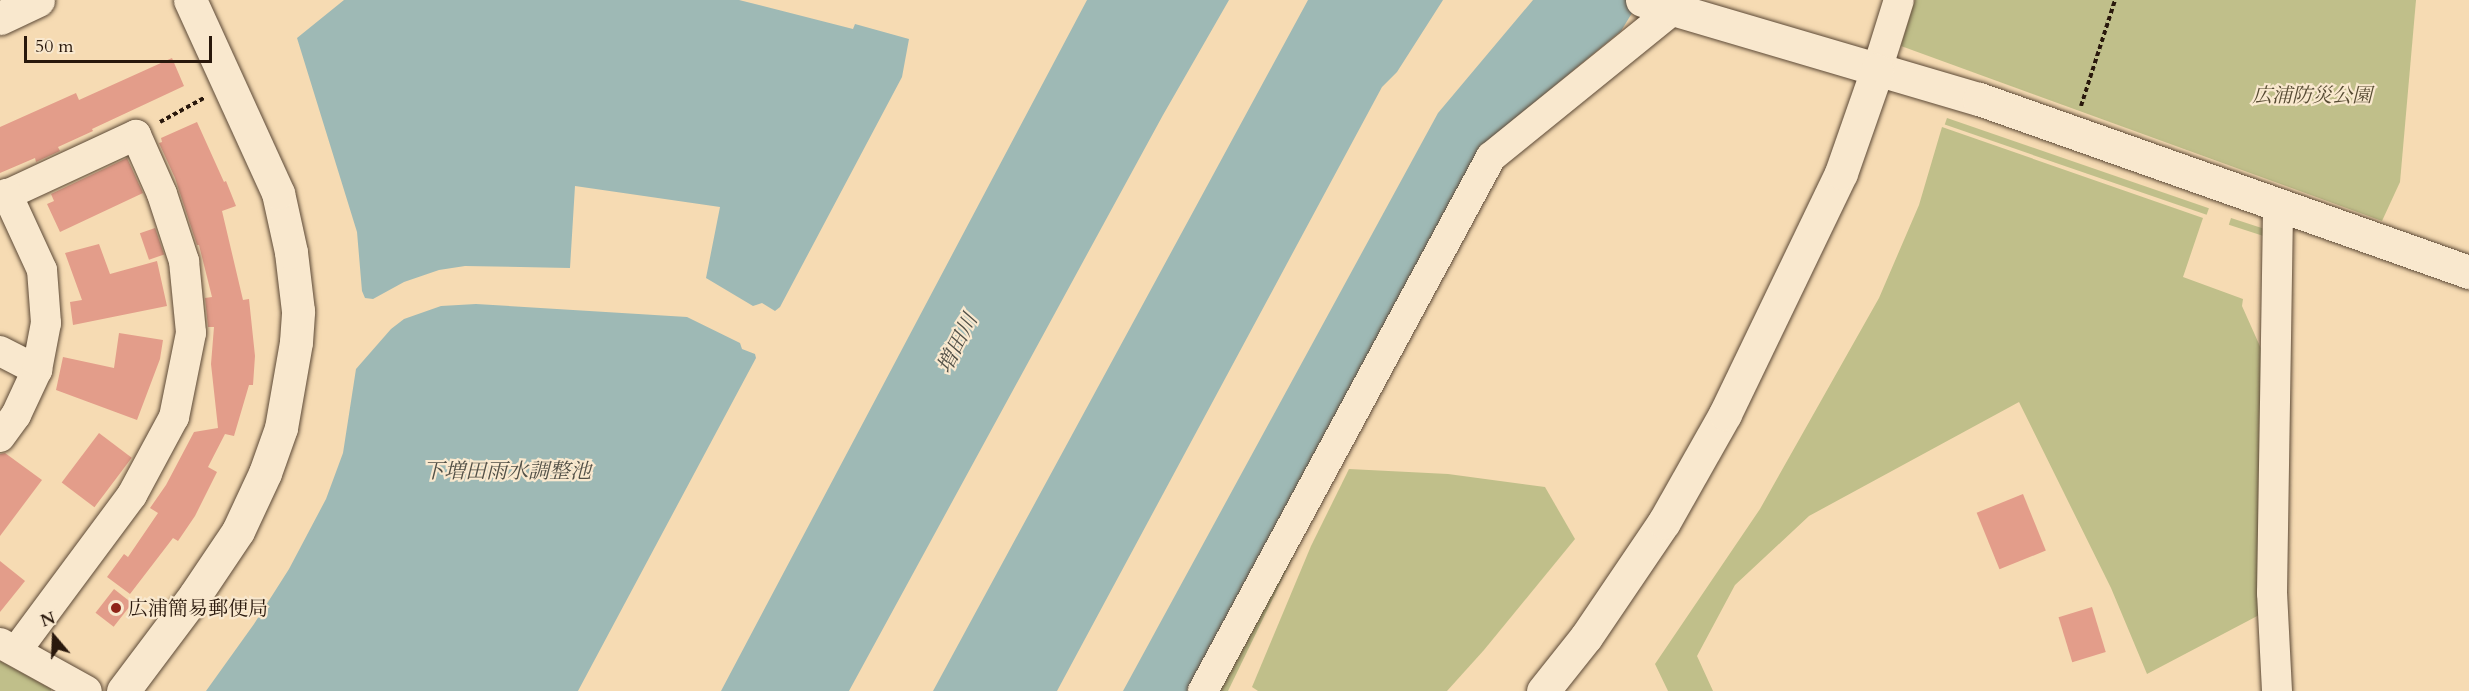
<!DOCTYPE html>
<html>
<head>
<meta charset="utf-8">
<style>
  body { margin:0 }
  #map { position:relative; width:2469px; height:691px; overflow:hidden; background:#f6dbb3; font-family:Cardo,"Noto Serif JP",serif }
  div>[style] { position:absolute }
  .green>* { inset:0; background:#c0bf8a; transform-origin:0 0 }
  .water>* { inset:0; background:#9eb9b5 }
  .building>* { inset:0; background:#e39d8a; transform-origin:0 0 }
  .path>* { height:4px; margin-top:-2px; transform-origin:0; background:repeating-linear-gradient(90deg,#29180c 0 4.5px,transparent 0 7.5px) }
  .roads { filter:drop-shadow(0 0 2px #5c4936) drop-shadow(0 0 2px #5c4936) }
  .street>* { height:30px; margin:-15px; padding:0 15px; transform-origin:15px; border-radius:15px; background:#f9e8ce }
  .secondary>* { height:33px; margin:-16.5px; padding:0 16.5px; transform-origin:16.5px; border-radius:16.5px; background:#f9e8ce }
  .dots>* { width:16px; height:16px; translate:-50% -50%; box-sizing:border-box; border:3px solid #f9e8ce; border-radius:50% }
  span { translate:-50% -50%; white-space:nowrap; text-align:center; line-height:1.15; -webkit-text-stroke:4.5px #f9e8ce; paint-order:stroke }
  .park-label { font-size:20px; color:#564a32; font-style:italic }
  .poi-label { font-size:20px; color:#29180c }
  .left { translate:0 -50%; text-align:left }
  .water-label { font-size:21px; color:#525047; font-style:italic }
  .north { position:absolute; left:24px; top:607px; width:60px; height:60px; -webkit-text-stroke:4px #f9e8ce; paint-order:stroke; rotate:341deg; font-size:16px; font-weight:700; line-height:24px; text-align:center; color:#29180c }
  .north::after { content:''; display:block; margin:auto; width:21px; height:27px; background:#29180c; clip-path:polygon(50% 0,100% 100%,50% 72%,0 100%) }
  .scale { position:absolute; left:24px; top:36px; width:188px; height:27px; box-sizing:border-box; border:3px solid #29180c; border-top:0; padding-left:8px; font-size:18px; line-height:21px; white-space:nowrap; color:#29180c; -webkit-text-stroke:4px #f9e8ce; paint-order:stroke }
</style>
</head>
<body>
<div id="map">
  <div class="green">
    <i style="clip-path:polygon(1915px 0,2416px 0,2400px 182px,2382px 221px,1901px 46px)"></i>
    <i style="left:1947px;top:118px;width:277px;height:7px;rotate:19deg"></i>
    <i style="clip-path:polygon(1942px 127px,2203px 218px,2183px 277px,2243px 299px,2242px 306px,2263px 353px,2263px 613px,2147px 674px,2111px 588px,2019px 402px,1809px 516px,1735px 585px,1697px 656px,1713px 691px,1668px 691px,1655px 664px,1760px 509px,1879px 298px,1919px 205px)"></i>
    <i style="left:2231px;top:218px;width:38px;height:7px;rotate:18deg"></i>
    <i style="clip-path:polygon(1340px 460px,1228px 691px,1210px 691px)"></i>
    <i style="clip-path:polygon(1349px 469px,1448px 474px,1545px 487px,1575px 539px,1484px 650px,1447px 691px,1258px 691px,1252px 687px,1311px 546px)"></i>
    <i style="clip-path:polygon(0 661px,51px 689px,51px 691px,0 691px)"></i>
  </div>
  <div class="water">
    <i style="clip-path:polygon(344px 0,739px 0,853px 29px,855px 24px,909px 39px,902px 77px,780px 307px,775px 311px,762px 303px,753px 306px,706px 278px,720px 207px,575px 186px,570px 268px,465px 266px,439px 270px,404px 282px,373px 299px,365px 298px,362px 291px,357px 232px,297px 38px)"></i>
    <i style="clip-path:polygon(1087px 0,1229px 0,1163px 115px,849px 691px,721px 691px)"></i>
    <i style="clip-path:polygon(1308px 0,1443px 0,1397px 72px,1382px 87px,1057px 691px,933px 691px)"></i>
    <i style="clip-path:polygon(1533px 0,1640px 0,1621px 31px,1486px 142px,1188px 691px,1123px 691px,1438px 113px)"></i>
    <i style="clip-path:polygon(476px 304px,687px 317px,740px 343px,742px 349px,755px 354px,756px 358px,578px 691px,206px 691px,254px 624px,289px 569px,326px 499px,343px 453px,356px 369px,391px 329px,404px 319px,441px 306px)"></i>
  </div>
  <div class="building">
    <i style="clip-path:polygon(172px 58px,184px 86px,92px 129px,93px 131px,58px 147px,60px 151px,36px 162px,35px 158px,0 173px,0 127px,76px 93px,79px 100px)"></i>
    <i style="clip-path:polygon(197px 122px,224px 182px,226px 181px,236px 206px,222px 211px,243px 300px,249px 299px,255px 356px,253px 385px,249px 385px,234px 436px,225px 434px,208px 467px,217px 472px,195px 516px,178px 541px,173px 538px,130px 594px,107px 577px,124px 554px,128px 557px,158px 513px,150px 508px,166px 485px,194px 432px,218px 428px,211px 364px,214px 327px,208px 327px,205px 298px,212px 297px,199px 245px,197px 245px,175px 178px,159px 143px,162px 142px,161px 138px)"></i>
    <i style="clip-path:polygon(127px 158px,143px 193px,60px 232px,47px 204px,54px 201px,51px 194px)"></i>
    <i style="left:155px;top:228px;width:28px;height:16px;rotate:71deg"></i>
    <i style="clip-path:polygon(99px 244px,110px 274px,157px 261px,167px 306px,73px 325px,70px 302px,82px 300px,65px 253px)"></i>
    <i style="clip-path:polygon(119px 333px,163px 340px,160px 359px,137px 420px,56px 390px,63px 357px,114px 368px)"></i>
    <i style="left:99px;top:433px;width:41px;height:62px;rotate:37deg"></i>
    <i style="clip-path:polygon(5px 453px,42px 480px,0 536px,0 454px)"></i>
    <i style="left:2023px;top:494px;width:61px;height:50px;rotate:68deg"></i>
    <i style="clip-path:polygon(0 561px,25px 581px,0 612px)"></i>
    <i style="left:114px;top:589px;width:23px;height:30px;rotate:38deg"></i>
    <i style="left:2092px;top:607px;width:47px;height:35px;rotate:73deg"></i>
  </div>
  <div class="path">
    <i style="left:2081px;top:106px;width:111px;rotate:-72.2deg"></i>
    <i style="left:160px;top:122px;width:50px;rotate:-28.6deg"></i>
  </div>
  <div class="roads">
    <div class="street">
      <i style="left:1877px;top:70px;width:73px;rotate:-72.6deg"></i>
      <i style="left:0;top:198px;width:150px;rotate:-24.9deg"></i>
      <i style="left:136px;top:135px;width:64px;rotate:66.2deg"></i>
      <i style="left:162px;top:194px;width:71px;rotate:71.8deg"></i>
      <i style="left:184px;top:261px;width:72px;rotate:84.4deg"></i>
      <i style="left:191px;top:333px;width:86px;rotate:101.4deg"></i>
      <i style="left:174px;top:417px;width:89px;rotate:118.3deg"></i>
      <i style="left:132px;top:495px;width:194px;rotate:126.6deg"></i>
      <i style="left:0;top:351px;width:42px;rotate:27.2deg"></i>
      <i style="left:0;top:437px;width:27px;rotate:-54deg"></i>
      <i style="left:16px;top:415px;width:50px;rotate:-65deg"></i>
      <i style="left:37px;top:370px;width:48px;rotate:-79.2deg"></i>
      <i style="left:46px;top:323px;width:53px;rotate:-94.3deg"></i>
      <i style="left:42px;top:270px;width:84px;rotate:-114.7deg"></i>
      <i style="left:0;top:643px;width:99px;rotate:28.9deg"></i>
      <i style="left:1203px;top:691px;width:607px;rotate:-61.66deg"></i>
      <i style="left:1491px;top:157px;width:235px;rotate:-39deg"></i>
      <i style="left:1674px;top:9px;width:10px;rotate:-66deg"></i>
      <i style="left:2277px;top:691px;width:98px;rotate:-92.9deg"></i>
      <i style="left:2272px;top:593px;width:387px;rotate:-89.1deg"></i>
    </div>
    <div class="secondary">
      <i style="left:1642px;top:0;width:351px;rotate:16.4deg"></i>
      <i style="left:1979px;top:99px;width:520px;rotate:19.45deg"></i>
      <i style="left:0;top:18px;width:42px;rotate:-25.3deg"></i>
      <i style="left:123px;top:691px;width:120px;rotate:-53.1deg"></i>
      <i style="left:195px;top:595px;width:77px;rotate:-56.1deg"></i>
      <i style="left:238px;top:531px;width:64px;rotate:-65deg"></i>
      <i style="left:265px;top:473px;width:48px;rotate:-70.4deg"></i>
      <i style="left:281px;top:428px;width:87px;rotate:-80.1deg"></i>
      <i style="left:296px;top:342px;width:31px;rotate:-86deg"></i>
      <i style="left:298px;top:311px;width:59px;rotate:-96.8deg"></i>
      <i style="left:291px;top:252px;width:60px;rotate:-102.4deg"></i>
      <i style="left:278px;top:193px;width:212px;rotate:-114.5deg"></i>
      <i style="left:1543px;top:691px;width:69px;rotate:-51.5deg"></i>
      <i style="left:1586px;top:637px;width:139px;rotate:-55.9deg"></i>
      <i style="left:1664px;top:522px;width:124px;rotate:-60.5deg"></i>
      <i style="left:1725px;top:414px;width:267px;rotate:-64.3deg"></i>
      <i style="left:1841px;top:173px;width:109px;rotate:-70.7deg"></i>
    </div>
  </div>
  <div class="dots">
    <i style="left:116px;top:608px;background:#8f2418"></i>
  </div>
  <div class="park-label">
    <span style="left:2312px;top:95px">広浦防災公園</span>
  </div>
  <div class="poi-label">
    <span class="left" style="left:128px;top:608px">広浦簡易郵便局</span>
  </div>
  <div class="water-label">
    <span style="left:958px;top:344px;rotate:-63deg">増田川</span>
    <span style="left:507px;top:472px">下増田雨水調整池</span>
  </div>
  <div class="north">N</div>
  <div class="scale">50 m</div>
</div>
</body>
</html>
